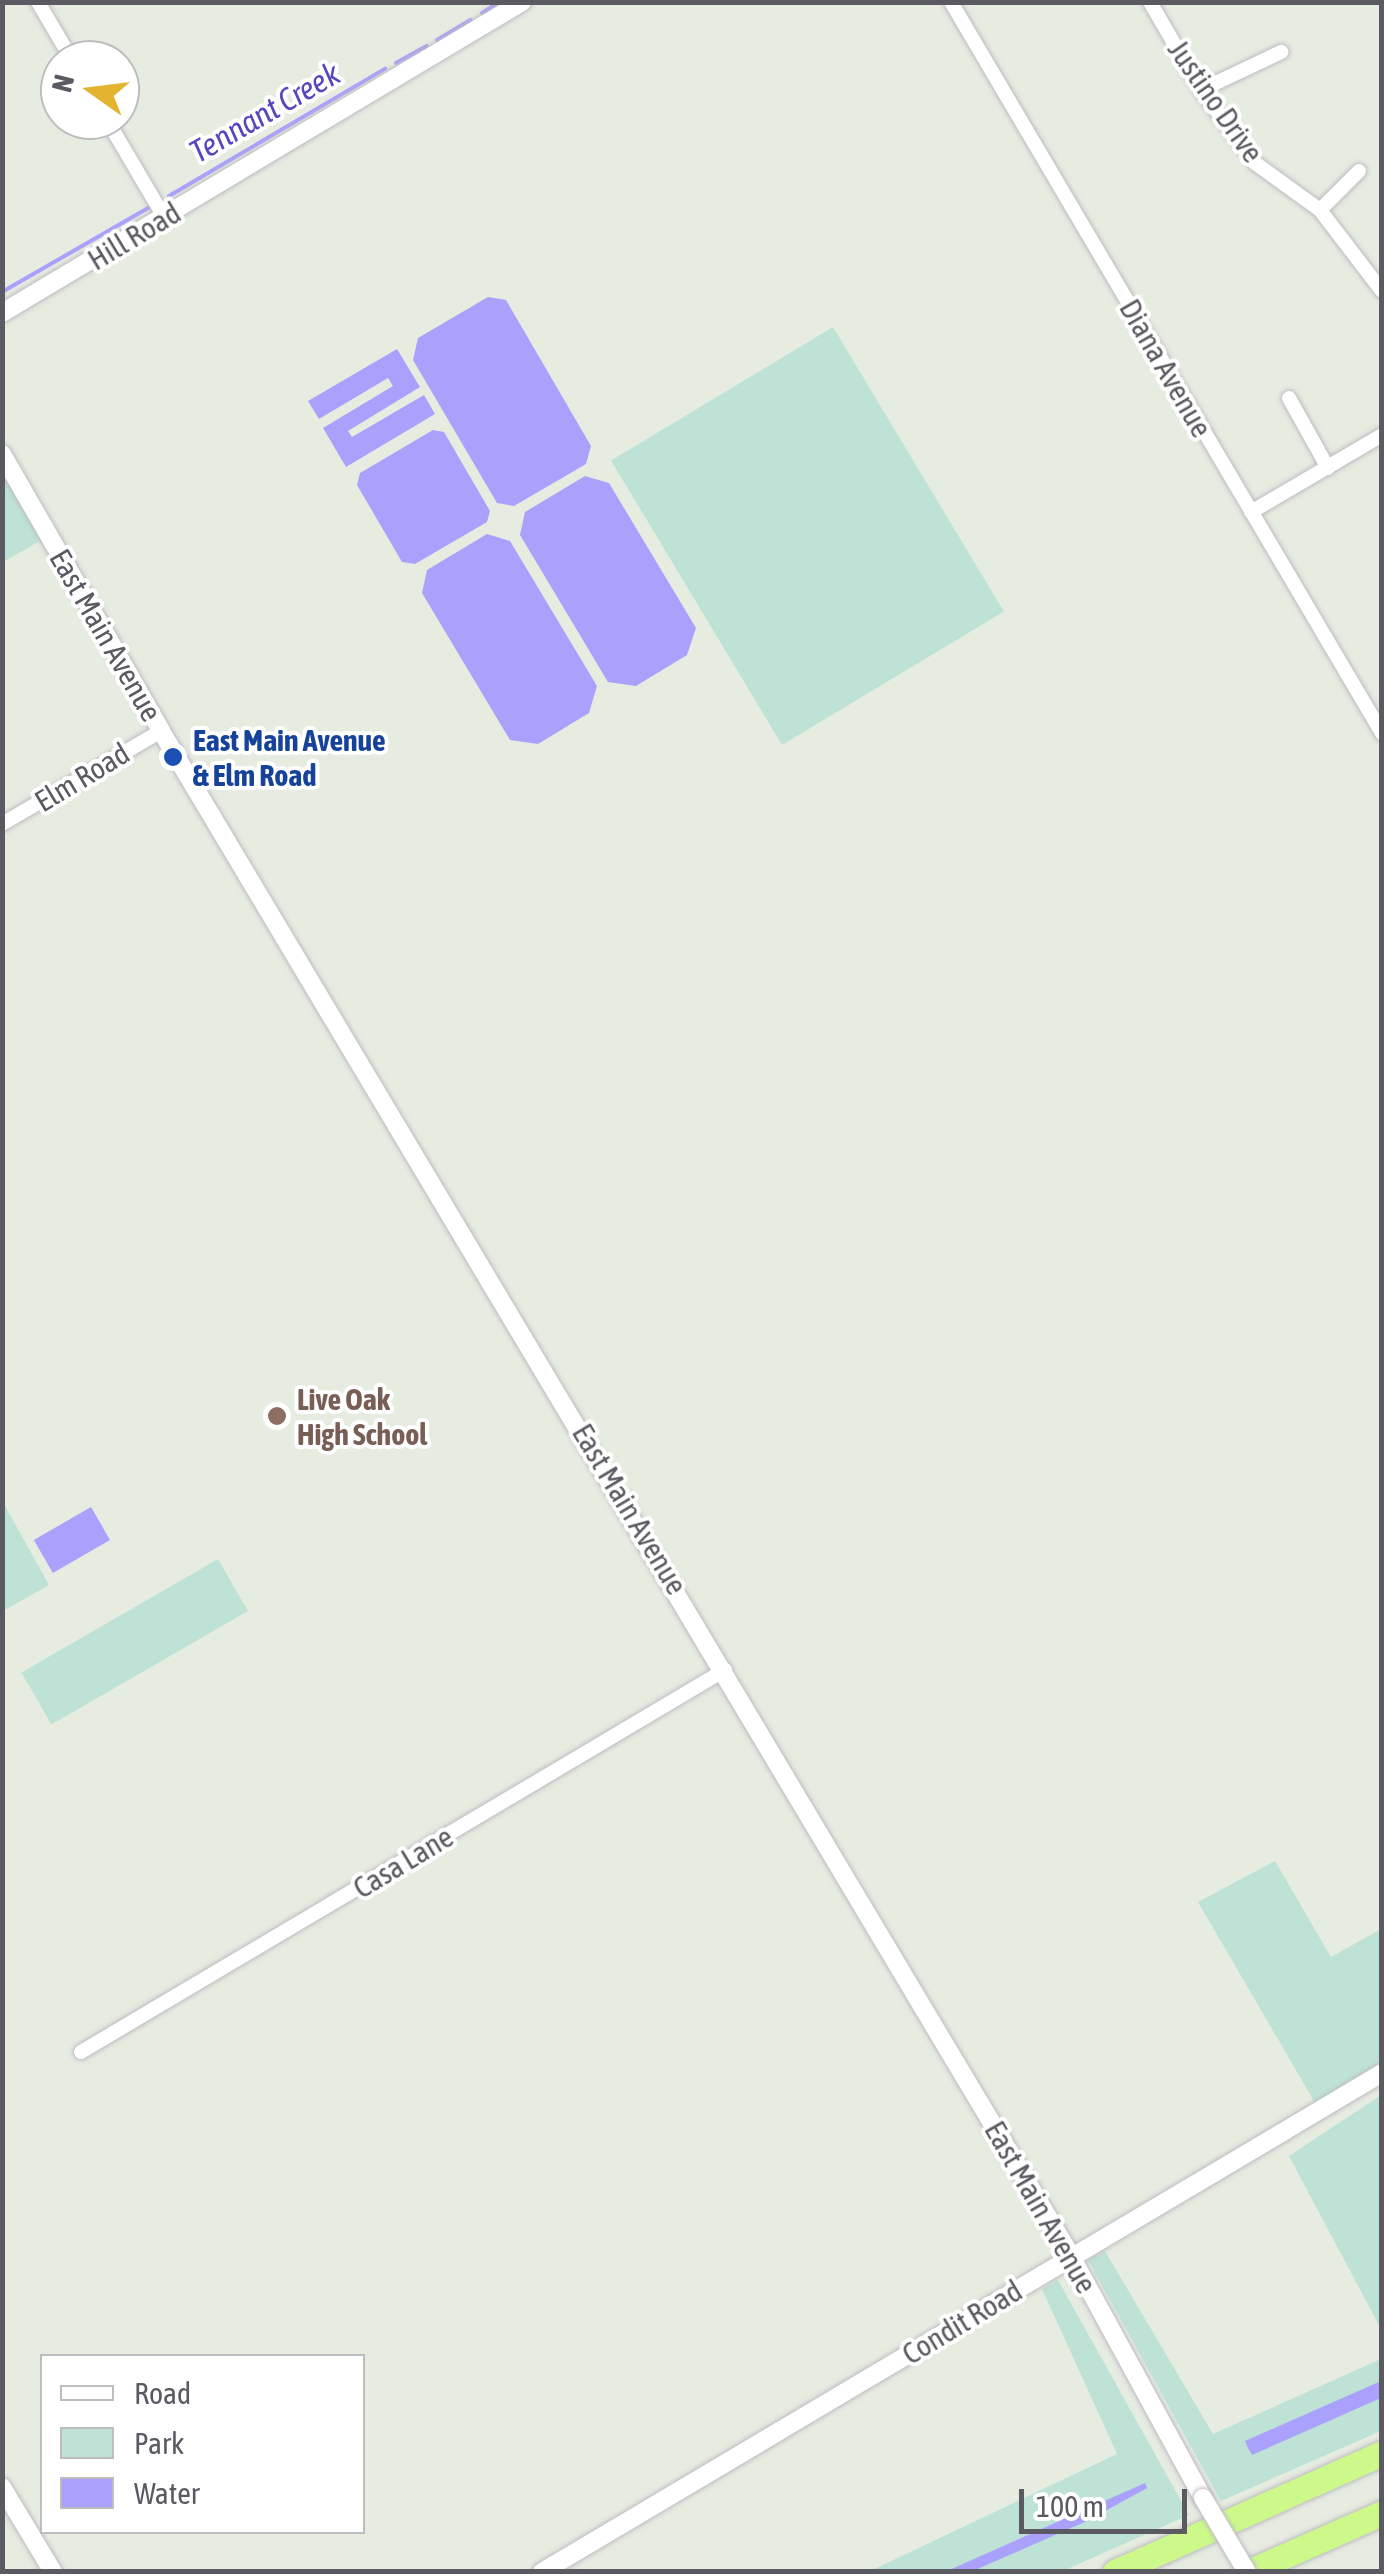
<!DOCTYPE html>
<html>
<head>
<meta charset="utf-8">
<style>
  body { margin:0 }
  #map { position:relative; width:1384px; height:2574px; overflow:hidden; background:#e7ece1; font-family:"Asap Condensed",sans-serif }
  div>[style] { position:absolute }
  .green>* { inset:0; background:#bee3d6; transform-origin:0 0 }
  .water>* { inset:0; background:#a9a1fc; transform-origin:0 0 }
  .stream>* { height:4px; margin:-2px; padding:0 2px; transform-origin:2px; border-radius:2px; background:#a9a1fc }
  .roads { filter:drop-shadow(0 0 2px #bdbbc2) drop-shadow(0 0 2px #bdbbc2) }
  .minor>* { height:14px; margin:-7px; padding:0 7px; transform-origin:7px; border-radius:7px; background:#fff }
  .tertiary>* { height:18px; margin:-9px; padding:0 9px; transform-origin:9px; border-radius:9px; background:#fff }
  .motorway>* { height:25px; margin:-12.5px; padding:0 12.5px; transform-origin:12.5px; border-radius:12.5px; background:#cdf98b }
  .bridges { filter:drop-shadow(0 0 2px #bdbbc2) drop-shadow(0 0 2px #bdbbc2) }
  .tertiary-bridge>* { height:18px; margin:-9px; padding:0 9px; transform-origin:9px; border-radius:9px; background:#fff }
  .dots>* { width:28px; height:28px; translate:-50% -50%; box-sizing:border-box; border:5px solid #fff; border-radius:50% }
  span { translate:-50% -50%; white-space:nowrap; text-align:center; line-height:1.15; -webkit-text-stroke:8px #fff; paint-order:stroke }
  .street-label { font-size:30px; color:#5b5961 }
  .transit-label { font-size:30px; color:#164399; font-weight:700 }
  .left { translate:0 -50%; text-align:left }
  .education-label { font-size:30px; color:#785e54; font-weight:700 }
  .water-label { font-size:32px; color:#5945be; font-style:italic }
  .frame { position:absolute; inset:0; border:5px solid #5b5961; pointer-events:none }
  .legend { position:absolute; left:40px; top:2354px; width:325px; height:180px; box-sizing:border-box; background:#fff; border:2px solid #bdbdc0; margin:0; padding:12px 18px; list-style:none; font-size:30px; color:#5b5961 }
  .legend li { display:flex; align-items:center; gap:20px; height:50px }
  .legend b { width:50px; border:2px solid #bdbdc0 }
  .north { position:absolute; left:40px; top:40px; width:100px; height:100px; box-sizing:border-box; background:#fff; border:2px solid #bdbdc0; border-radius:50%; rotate:284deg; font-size:28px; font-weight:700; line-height:40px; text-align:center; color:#5b5961 }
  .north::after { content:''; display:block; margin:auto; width:35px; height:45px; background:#e3b430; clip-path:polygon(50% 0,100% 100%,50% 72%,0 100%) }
  .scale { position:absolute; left:1019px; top:2489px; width:168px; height:45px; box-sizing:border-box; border:5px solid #5b5961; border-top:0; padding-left:12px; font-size:30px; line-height:35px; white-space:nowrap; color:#5b5961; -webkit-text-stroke:8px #fff; paint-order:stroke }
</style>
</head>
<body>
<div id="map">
  <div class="green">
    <i style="left:833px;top:327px;width:332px;height:259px;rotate:59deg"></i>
    <i style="clip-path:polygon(2px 465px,45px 538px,3px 562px,2px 562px)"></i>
    <i style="clip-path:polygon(3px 1502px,49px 1585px,3px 1611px,2px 1611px)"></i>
    <i style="left:218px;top:1559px;width:60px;height:227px;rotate:60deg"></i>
    <i style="clip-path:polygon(1275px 1861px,1331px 1957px,1381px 1929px,1381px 2071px,1318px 2108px,1198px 1902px)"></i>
    <i style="clip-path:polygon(1381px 2095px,1381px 2329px,1289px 2156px)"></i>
    <i style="clip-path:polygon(1105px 2251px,1213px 2434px,1381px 2359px,1381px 2431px,1221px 2501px,1088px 2260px)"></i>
    <i style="clip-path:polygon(1058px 2280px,1189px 2515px,1063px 2571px,868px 2572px,1117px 2454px,1042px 2289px)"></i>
  </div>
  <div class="water">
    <i style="clip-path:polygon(488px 297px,506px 300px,591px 446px,586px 464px,514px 506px,497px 503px,413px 360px,418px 338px)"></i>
    <i style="clip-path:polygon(397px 349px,420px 387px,348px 431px,352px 437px,424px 395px,435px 414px,346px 467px,323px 428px,393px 386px,388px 378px,319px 419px,308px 401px)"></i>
    <i style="clip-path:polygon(433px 430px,444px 432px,490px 511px,487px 522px,415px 564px,402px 562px,357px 485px,360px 473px)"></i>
    <i style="clip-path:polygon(585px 476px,609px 483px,696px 628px,687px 655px,636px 686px,608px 682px,520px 535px,525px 512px)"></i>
    <i style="clip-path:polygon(487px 534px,510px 541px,597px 686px,589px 713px,538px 744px,510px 740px,422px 593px,427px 570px)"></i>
    <i style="left:91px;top:1507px;width:38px;height:66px;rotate:60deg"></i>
    <i style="clip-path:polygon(1381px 2381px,1381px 2398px,1252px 2455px,1248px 2448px,1245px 2441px)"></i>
    <i style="clip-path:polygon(1145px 2483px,1147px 2488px,1087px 2521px,973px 2571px,947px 2571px)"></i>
  </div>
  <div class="stream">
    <i style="left:482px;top:13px;width:19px;rotate:-32deg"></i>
    <i style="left:437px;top:40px;width:39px;rotate:-31deg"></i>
    <i style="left:396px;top:63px;width:35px;rotate:-29deg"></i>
    <i style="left:169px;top:196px;width:251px;rotate:-30.5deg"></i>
    <i style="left:2px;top:292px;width:171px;rotate:-29.9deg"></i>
  </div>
  <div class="roads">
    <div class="minor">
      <i style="left:38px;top:2px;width:67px;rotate:59.6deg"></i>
      <i style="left:951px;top:2px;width:849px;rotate:59.48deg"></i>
      <i style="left:1150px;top:2px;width:102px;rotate:59.9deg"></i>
      <i style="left:1201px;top:90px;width:91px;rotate:53.5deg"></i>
      <i style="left:1255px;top:163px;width:80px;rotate:35.9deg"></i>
      <i style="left:1320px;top:210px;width:102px;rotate:52.6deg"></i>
      <i style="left:1201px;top:90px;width:89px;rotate:-25.4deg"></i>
      <i style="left:107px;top:120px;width:116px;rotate:59.5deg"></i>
      <i style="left:1320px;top:210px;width:55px;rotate:-45deg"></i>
      <i style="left:1289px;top:398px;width:80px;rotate:60.9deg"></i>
      <i style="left:1251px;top:512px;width:152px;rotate:-30.4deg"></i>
      <i style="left:2px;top:824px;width:184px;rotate:-30.3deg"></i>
      <i style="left:81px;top:2052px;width:749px;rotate:-30.68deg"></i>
    </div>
    <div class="tertiary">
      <i style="left:2px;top:313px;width:606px;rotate:-30.88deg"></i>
      <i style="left:2px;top:454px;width:319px;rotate:60.1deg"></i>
      <i style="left:161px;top:731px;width:1776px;rotate:59.17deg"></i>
      <i style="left:1071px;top:2256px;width:276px;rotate:61.4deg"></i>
      <i style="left:2px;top:2487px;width:99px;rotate:59deg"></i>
      <i style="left:542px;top:2572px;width:977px;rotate:-30.71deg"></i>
    </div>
    <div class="motorway">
      <i style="left:1115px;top:2572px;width:292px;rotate:-24deg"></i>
      <i style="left:1248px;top:2572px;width:146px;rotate:-23.8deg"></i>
    </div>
  </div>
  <div class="bridges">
    <div class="tertiary-bridge">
      <i style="left:1203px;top:2498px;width:86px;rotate:59.3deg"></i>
    </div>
  </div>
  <div class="dots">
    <i style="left:173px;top:757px;background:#1a4fb4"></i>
    <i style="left:277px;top:1416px;background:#8d6e63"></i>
  </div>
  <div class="street-label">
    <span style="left:1216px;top:101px;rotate:55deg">Justino Drive</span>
    <span style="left:134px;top:236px;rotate:-31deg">Hill Road</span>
    <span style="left:1166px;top:368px;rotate:60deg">Diana Avenue</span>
    <span style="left:106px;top:635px;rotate:60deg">East Main Avenue</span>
    <span style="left:82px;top:777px;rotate:-31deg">Elm Road</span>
    <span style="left:630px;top:1509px;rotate:59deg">East Main Avenue</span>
    <span style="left:403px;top:1862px;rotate:-31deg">Casa Lane</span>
    <span style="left:1041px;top:2207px;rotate:60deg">East Main Avenue</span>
    <span style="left:962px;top:2322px;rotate:-31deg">Condit Road</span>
  </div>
  <div class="transit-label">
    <span class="left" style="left:193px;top:757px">East Main Avenue<br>&amp; Elm Road</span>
  </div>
  <div class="education-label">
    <span class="left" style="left:297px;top:1416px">Live Oak<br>High School</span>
  </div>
  <div class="water-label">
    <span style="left:265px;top:113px;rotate:-30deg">Tennant Creek</span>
  </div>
  <div class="frame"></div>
  <ul class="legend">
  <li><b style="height:12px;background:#fff"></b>Road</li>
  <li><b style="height:28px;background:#bee3d6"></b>Park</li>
  <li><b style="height:28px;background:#a9a1fc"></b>Water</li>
  </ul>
  <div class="north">N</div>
  <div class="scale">100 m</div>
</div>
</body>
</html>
